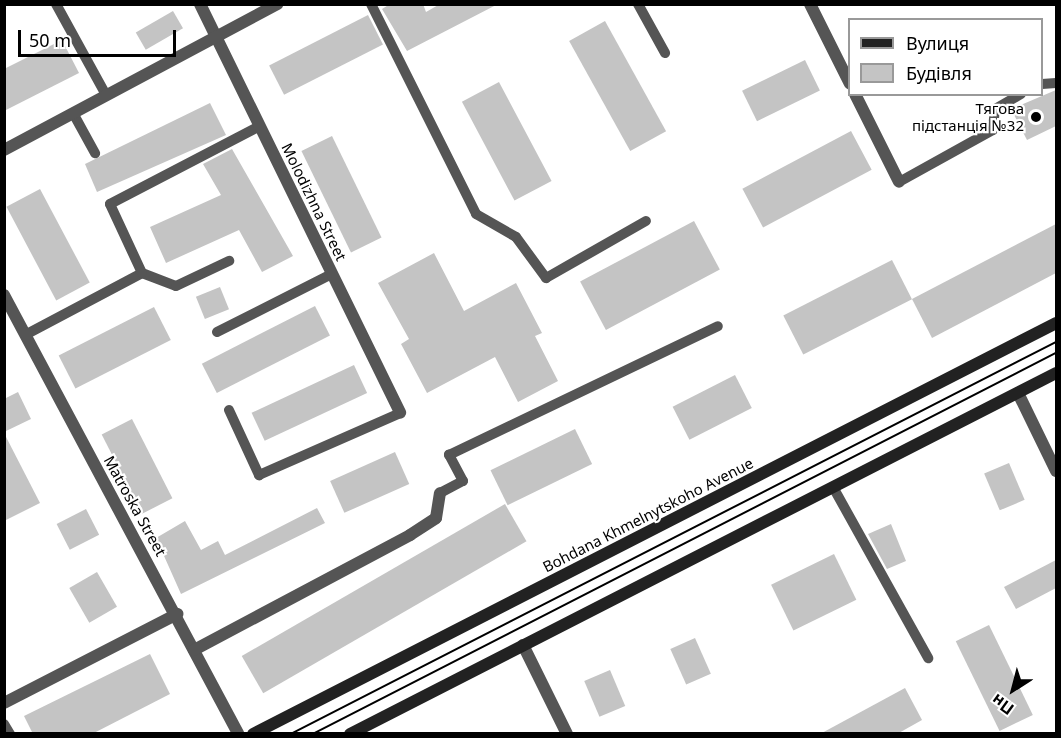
<!DOCTYPE html>
<html>
<head>
<meta charset="utf-8">
<style>
  body { margin:0 }
  #map { position:relative; width:1061px; height:738px; overflow:hidden; background:#fff; font-family:"Noto Sans",sans-serif }
  div>[style] { position:absolute }
  .building>* { inset:0; background:#c4c4c4; transform-origin:0 0 }
  .service>* { height:10px; margin:-5px; padding:0 5px; transform-origin:5px; border-radius:5px; background:#555 }
  .minor>* { height:12px; margin:-6px; padding:0 6px; transform-origin:6px; border-radius:6px; background:#555 }
  .secondary>* { height:12px; margin:-6px; padding:0 6px; transform-origin:6px; border-radius:6px; background:#222 }
  .tram>* { height:1.5px; margin:-0.75px; padding:0 0.75px; transform-origin:0.75px; border-radius:0.75px; background:#000 }
  .dots>* { width:16px; height:16px; translate:-50% -50%; box-sizing:border-box; border:3px solid #fff; border-radius:50% }
  span { translate:-50% -50%; white-space:nowrap; text-align:center; line-height:1.15; -webkit-text-stroke:4.5px #fff; paint-order:stroke }
  .poi-label { font-size:15px; color:#000 }
  .right { translate:-100% -50%; text-align:right }
  .street-label { font-size:15px; color:#000 }
  .frame { position:absolute; inset:0; border:6px solid #000; pointer-events:none }
  .legend { position:absolute; left:848px; top:18px; width:195px; height:78px; box-sizing:border-box; background:#fff; border:2px solid #999; margin:0; padding:8px 10px; list-style:none; font-size:18px; color:#000 }
  .legend li { display:flex; align-items:center; gap:12px; height:30px }
  .legend b { width:30px; border:2px solid #999 }
  .north { position:absolute; left:983px; top:660px; width:60px; height:60px; -webkit-text-stroke:4px #fff; paint-order:stroke; rotate:216deg; font-size:16px; font-weight:700; line-height:24px; text-align:center; color:#000 }
  .north::after { content:''; display:block; margin:auto; width:21px; height:27px; background:#000; clip-path:polygon(50% 0,100% 100%,50% 72%,0 100%) }
  .scale { position:absolute; left:18px; top:30px; width:158px; height:27px; box-sizing:border-box; border:3px solid #000; border-top:0; padding-left:8px; font-size:18px; line-height:21px; white-space:nowrap; color:#000; -webkit-text-stroke:4px #fff; paint-order:stroke }
</style>
</head>
<body>
<div id="map">
  <div class="building">
    <i style="clip-path:polygon(390px 4px,423px 4px,426px 12px,440px 4px,498px 4px,407px 51px,382px 9px)"></i>
    <i style="left:173px;top:11px;width:20px;height:43px;rotate:60deg"></i>
    <i style="left:368px;top:15px;width:33px;height:111px;rotate:63deg"></i>
    <i style="left:605px;top:21px;width:126px;height:41px;rotate:61deg"></i>
    <i style="clip-path:polygon(62px 40px,79px 73px,4px 111px,4px 69px)"></i>
    <i style="left:805px;top:60px;width:34px;height:70px;rotate:64deg"></i>
    <i style="left:499px;top:82px;width:112px;height:42px;rotate:62deg"></i>
    <i style="clip-path:polygon(1056px 90px,1056px 126px,1027px 140px,1011px 109px)"></i>
    <i style="clip-path:polygon(210px 103px,226px 135px,97px 192px,85px 164px)"></i>
    <i style="left:851px;top:131px;width:44px;height:123px;rotate:62deg"></i>
    <i style="left:332px;top:136px;width:113px;height:34px;rotate:64deg"></i>
    <i style="clip-path:polygon(232px 149px,293px 256px,262px 272px,239px 230px,166px 263px,150px 227px,221px 195px,203px 164px)"></i>
    <i style="left:40px;top:189px;width:106px;height:38px;rotate:62deg"></i>
    <i style="left:694px;top:221px;width:55px;height:129px;rotate:62deg"></i>
    <i style="clip-path:polygon(1056px 224px,1056px 273px,932px 338px,912px 299px)"></i>
    <i style="clip-path:polygon(434px 253px,464px 311px,516px 283px,542px 333px,535px 336px,558px 381px,518px 402px,495px 357px,427px 393px,401px 344px,409px 339px,378px 283px)"></i>
    <i style="left:892px;top:260px;width:44px;height:122px;rotate:63deg"></i>
    <i style="left:220px;top:287px;width:24px;height:26px;rotate:68deg"></i>
    <i style="left:315px;top:306px;width:33px;height:127px;rotate:63deg"></i>
    <i style="left:154px;top:307px;width:37px;height:107px;rotate:63deg"></i>
    <i style="left:354px;top:365px;width:31px;height:113px;rotate:65deg"></i>
    <i style="left:735px;top:375px;width:37px;height:70px;rotate:63deg"></i>
    <i style="clip-path:polygon(18px 392px,31px 419px,4px 432px,4px 399px)"></i>
    <i style="left:132px;top:419px;width:89px;height:34px;rotate:63deg"></i>
    <i style="left:575px;top:429px;width:39px;height:94px;rotate:64deg"></i>
    <i style="clip-path:polygon(4px 433px,40px 503px,4px 521px)"></i>
    <i style="left:395px;top:452px;width:35px;height:71px;rotate:66deg"></i>
    <i style="left:1009px;top:463px;width:40px;height:27px;rotate:67deg"></i>
    <i style="left:505px;top:504px;width:43px;height:304px;rotate:60deg"></i>
    <i style="clip-path:polygon(317px 508px,325px 523px,181px 594px,156px 538px,185px 521px,201px 550px,218px 541px,225px 555px)"></i>
    <i style="left:86px;top:509px;width:29px;height:33px;rotate:63deg"></i>
    <i style="clip-path:polygon(891px 524px,906px 561px,887px 569px,868px 534px)"></i>
    <i style="left:834px;top:554px;width:51px;height:70px;rotate:64deg"></i>
    <i style="clip-path:polygon(1056px 560px,1056px 588px,1016px 609px,1004px 587px)"></i>
    <i style="left:97px;top:572px;width:40px;height:32px;rotate:60deg"></i>
    <i style="left:989px;top:625px;width:100px;height:37px;rotate:64deg"></i>
    <i style="left:695px;top:638px;width:39px;height:27px;rotate:66deg"></i>
    <i style="clip-path:polygon(150px 654px,170px 694px,92px 734px,33px 734px,24px 716px)"></i>
    <i style="left:610px;top:670px;width:39px;height:28px;rotate:67deg"></i>
    <i style="clip-path:polygon(905px 688px,922px 720px,897px 734px,820px 734px)"></i>
  </div>
  <div class="service">
    <i style="left:56px;top:4px;width:104px;rotate:61.2deg"></i>
    <i style="left:371px;top:4px;width:235px;rotate:63.4deg"></i>
    <i style="left:476px;top:214px;width:46px;rotate:29.9deg"></i>
    <i style="left:516px;top:237px;width:51px;rotate:53.8deg"></i>
    <i style="left:546px;top:278px;width:115px;rotate:-29.7deg"></i>
    <i style="left:638px;top:4px;width:56px;rotate:61.1deg"></i>
    <i style="left:1042px;top:84px;width:14px;rotate:-4deg"></i>
    <i style="left:73px;top:113px;width:46px;rotate:61.2deg"></i>
    <i style="left:899px;top:182px;width:107px;rotate:-29deg"></i>
    <i style="left:993px;top:130px;width:21px;rotate:-85deg"></i>
    <i style="left:995px;top:109px;width:30px;rotate:-30deg"></i>
    <i style="left:142px;top:273px;width:36px;rotate:21deg"></i>
    <i style="left:176px;top:286px;width:59px;rotate:-25.3deg"></i>
    <i style="left:217px;top:332px;width:129px;rotate:-26.8deg"></i>
    <i style="left:25px;top:335px;width:132px;rotate:-27.9deg"></i>
    <i style="left:142px;top:273px;width:76px;rotate:-114.9deg"></i>
    <i style="left:110px;top:204px;width:169px;rotate:-27.5deg"></i>
    <i style="left:229px;top:410px;width:72px;rotate:65.2deg"></i>
    <i style="left:259px;top:475px;width:154px;rotate:-23.7deg"></i>
    <i style="left:833px;top:487px;width:196px;rotate:60.9deg"></i>
    <i style="left:440px;top:493px;width:26px;rotate:-28deg"></i>
    <i style="left:463px;top:481px;width:30px;rotate:-118deg"></i>
    <i style="left:449px;top:455px;width:298px;rotate:-25.6deg"></i>
    <i style="left:4px;top:724px;width:12px;rotate:59deg"></i>
  </div>
  <div class="minor">
    <i style="left:200px;top:4px;width:455px;rotate:63.9deg"></i>
    <i style="left:810px;top:4px;width:89px;rotate:63.4deg"></i>
    <i style="left:855px;top:94px;width:98px;rotate:63.4deg"></i>
    <i style="left:4px;top:150px;width:310px;rotate:-28.1deg"></i>
    <i style="left:4px;top:295px;width:497px;rotate:61.9deg"></i>
    <i style="left:1018px;top:393px;width:87px;rotate:64deg"></i>
    <i style="left:523px;top:645px;width:99px;rotate:63.7deg"></i>
    <i style="left:194px;top:650px;width:245px;rotate:-28deg"></i>
    <i style="left:410px;top:535px;width:31px;rotate:-33deg"></i>
    <i style="left:436px;top:518px;width:25px;rotate:-81deg"></i>
    <i style="left:4px;top:703px;width:195px;rotate:-27.2deg"></i>
  </div>
  <div class="secondary">
    <i style="left:253px;top:734px;width:902px;rotate:-27.1deg"></i>
    <i style="left:350px;top:734px;width:793px;rotate:-27.08deg"></i>
  </div>
  <div class="tram">
    <i style="left:291px;top:734px;width:860px;rotate:-27.13deg"></i>
    <i style="left:313px;top:734px;width:835px;rotate:-27.15deg"></i>
  </div>
  <div class="dots">
    <i style="left:1036px;top:117px;background:#000"></i>
  </div>
  <div class="poi-label">
    <span class="right" style="left:1024px;top:117px">Тягова<br>пiдстанцiя №32</span>
  </div>
  <div class="street-label">
    <span style="left:314px;top:202px;rotate:64deg">Molodizhna Street</span>
    <span style="left:135px;top:506px;rotate:61deg">Matroska Street</span>
    <span style="left:648px;top:515px;rotate:-27deg">Bohdana Khmelnytskoho Avenue</span>
  </div>
  <div class="frame"></div>
  <ul class="legend">
  <li><b style="height:8px;background:#222"></b>Вулиця</li>
  <li><b style="height:16px;background:#c4c4c4"></b>Будівля</li>
  </ul>
  <div class="north">Пн</div>
  <div class="scale">50 m</div>
</div>
</body>
</html>
